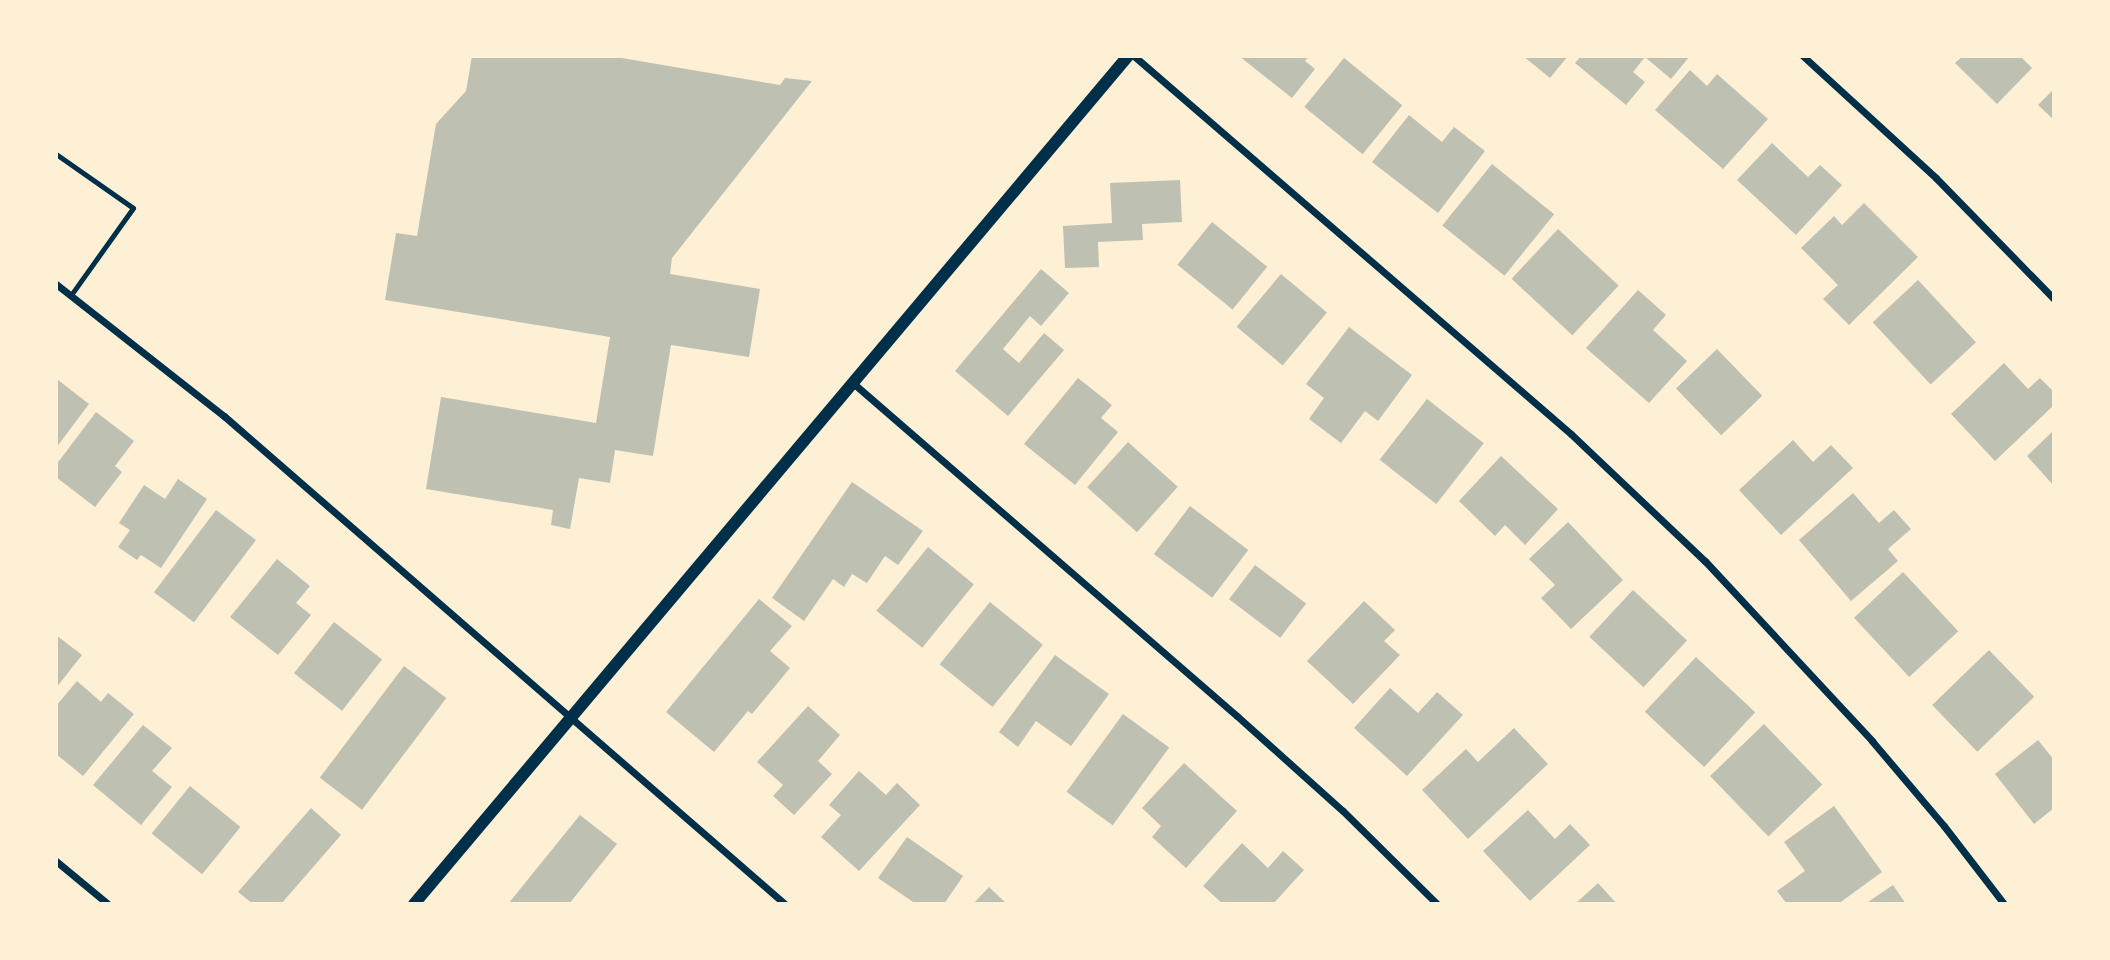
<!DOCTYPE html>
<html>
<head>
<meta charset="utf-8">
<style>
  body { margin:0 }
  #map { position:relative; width:2110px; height:960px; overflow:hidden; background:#fdf0d5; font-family:Jost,sans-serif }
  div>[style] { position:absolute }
  .building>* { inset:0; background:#bec0b2; transform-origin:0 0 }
  .service>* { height:5px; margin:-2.5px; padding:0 2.5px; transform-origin:2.5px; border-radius:2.5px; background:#003049 }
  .minor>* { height:7px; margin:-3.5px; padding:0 3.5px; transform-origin:3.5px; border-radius:3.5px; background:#003049 }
  .tertiary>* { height:12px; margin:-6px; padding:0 6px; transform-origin:6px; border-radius:6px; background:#003049 }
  span { translate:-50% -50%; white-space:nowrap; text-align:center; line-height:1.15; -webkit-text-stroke:6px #fdf0d5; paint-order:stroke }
  .frame { position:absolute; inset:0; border:58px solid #fdf0d5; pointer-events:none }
</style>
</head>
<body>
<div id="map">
  <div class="building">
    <i style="clip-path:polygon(472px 56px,610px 56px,780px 85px,785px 78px,812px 81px,672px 258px,670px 274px,760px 289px,749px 357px,671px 345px,653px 456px,615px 450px,610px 483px,579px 478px,570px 529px,551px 525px,553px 510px,426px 489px,441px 397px,596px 423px,610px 337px,385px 300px,396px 233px,417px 236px,436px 124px,466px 91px)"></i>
    <i style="clip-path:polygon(1239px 56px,1309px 56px,1305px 61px,1315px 69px,1292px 98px)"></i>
    <i style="clip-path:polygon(1523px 56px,1568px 56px,1550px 78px)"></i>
    <i style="clip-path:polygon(1581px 56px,1690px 56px,1671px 79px,1645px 57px,1633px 72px,1645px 82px,1626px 105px,1575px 63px)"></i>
    <i style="clip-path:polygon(1963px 56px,2020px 56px,2032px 68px,1997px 104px,1955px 63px)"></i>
    <i style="left:1344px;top:58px;width:75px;height:63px;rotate:39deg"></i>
    <i style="clip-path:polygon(1690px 70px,1707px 86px,1717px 74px,1768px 119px,1723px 169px,1655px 110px)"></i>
    <i style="clip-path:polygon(2054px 89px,2054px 120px,2038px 105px)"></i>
    <i style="clip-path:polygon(1409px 115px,1442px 142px,1454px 127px,1485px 151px,1438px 213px,1372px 162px)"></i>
    <i style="clip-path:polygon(1772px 143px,1808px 177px,1820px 165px,1842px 185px,1796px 235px,1737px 180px)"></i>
    <i style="left:1492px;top:164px;width:80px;height:79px;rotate:39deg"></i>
    <i style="clip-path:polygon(1180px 180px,1182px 222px,1142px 224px,1143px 240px,1098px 242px,1099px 267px,1065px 268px,1063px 226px,1112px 223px,1110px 183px)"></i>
    <i style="clip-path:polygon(1864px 203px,1918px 257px,1849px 325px,1823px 299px,1838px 285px,1801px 248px,1834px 216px,1842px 225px)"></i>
    <i style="left:1212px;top:222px;width:71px;height:55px;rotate:39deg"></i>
    <i style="left:1558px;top:229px;width:83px;height:68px;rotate:43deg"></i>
    <i style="clip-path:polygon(1041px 269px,1069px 293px,1041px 326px,1030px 316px,1003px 349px,1019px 363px,1044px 333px,1064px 350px,1008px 416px,955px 371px)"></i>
    <i style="left:1281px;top:274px;width:60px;height:69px;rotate:40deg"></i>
    <i style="left:1918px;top:280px;width:85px;height:62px;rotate:47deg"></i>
    <i style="clip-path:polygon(1638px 290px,1666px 315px,1653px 330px,1687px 361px,1649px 403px,1586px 348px)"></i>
    <i style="clip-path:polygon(1349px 327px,1412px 375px,1378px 421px,1365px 411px,1341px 443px,1309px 419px,1324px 398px,1306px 384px)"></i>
    <i style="left:1717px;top:349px;width:65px;height:57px;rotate:46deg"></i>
    <i style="clip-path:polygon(2004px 363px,2028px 389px,2040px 378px,2054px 392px,2054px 405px,1995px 461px,1951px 414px)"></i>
    <i style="clip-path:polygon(1078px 378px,1112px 405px,1101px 418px,1118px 432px,1075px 485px,1024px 444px)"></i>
    <i style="clip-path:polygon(58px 380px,89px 404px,56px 448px,56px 382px)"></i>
    <i style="left:1427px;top:399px;width:72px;height:77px;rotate:38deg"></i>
    <i style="clip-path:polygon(96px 412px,134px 441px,115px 466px,122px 472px,95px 507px,56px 477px,56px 465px)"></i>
    <i style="clip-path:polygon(2054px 430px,2054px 486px,2027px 456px)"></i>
    <i style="clip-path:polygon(1793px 440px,1813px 462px,1831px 445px,1853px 468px,1781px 535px,1739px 490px)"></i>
    <i style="left:1128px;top:442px;width:67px;height:61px;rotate:42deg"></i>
    <i style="clip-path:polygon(1501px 456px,1558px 509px,1525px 545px,1505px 525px,1495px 536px,1459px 501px)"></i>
    <i style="clip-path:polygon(178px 479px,207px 499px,161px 568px,141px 555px,137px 560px,118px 547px,130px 530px,119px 523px,144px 485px,165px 499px)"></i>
    <i style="clip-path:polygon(852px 482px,923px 531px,898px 565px,885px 556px,867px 583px,852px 574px,844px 587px,833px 579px,804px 621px,772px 598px)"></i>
    <i style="clip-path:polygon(1853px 493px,1879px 523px,1894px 510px,1911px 529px,1888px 549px,1898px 561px,1851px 601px,1799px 540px)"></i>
    <i style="left:1190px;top:506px;width:73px;height:60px;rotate:37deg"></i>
    <i style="left:216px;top:510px;width:50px;height:103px;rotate:37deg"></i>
    <i style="clip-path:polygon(1568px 522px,1623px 580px,1571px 629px,1541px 598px,1555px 585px,1529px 559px)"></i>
    <i style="left:928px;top:547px;width:59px;height:82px;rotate:39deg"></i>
    <i style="clip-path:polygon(277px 559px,310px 586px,296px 603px,311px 615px,278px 655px,230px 617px)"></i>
    <i style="left:1255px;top:565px;width:64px;height:43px;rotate:37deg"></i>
    <i style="left:1903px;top:572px;width:81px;height:67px;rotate:47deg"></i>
    <i style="left:1633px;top:590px;width:74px;height:64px;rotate:43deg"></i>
    <i style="clip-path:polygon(759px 599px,792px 626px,770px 651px,790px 668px,752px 714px,748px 711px,714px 752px,666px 712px)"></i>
    <i style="clip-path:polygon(1364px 601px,1395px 630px,1384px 641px,1400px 655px,1353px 704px,1307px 661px)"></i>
    <i style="left:990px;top:602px;width:68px;height:80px;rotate:39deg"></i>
    <i style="left:334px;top:622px;width:61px;height:65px;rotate:38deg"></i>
    <i style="clip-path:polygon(56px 635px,82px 655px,56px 688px)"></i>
    <i style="left:1989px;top:650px;width:65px;height:79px;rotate:46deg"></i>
    <i style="clip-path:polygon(1055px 655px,1109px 694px,1071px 746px,1036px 721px,1018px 747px,999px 732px)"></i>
    <i style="left:1696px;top:657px;width:81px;height:75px;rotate:43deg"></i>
    <i style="left:404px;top:666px;width:53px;height:140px;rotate:37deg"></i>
    <i style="clip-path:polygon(77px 681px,101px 702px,108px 693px,134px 714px,83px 776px,56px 754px,56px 706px)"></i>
    <i style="clip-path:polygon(1390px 688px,1418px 713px,1437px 692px,1463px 715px,1407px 776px,1354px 728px)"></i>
    <i style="clip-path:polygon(808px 706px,840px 735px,818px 761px,832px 774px,794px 815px,773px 796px,783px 785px,757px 762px)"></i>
    <i style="left:1123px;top:714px;width:57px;height:96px;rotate:36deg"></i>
    <i style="left:1764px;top:724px;width:84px;height:75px;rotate:46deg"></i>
    <i style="clip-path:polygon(143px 725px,172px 748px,152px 771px,172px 787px,141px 825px,93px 785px)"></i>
    <i style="clip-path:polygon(1514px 728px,1548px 764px,1468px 839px,1422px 790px,1466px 749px,1478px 762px)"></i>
    <i style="clip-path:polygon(2038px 740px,2054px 760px,2054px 808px,2034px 824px,1995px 774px)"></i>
    <i style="clip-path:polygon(1184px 763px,1237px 811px,1186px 868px,1152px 837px,1161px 826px,1142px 808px)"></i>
    <i style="clip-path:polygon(859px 771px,886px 795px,897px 783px,920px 805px,859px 871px,821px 837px,841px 815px,829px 805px)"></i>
    <i style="left:190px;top:786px;width:65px;height:61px;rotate:39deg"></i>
    <i style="clip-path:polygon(1834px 806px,1882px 872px,1838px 904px,1787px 904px,1777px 891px,1805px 871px,1784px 842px)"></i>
    <i style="clip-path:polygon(311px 808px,341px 835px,281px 904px,253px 904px,238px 892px)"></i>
    <i style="clip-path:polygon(1528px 810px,1555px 839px,1570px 824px,1590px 845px,1530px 901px,1483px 851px)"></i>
    <i style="clip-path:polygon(580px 815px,617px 844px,569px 904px,508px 904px)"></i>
    <i style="clip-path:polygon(907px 837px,963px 876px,944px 904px,916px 904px,878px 878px)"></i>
    <i style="clip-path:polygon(1242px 843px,1268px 868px,1283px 851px,1304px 870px,1273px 904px,1223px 904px,1203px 886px)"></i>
    <i style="clip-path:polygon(1598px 883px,1617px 904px,1575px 904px)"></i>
    <i style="clip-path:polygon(1893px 885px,1906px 904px,1865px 904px)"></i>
    <i style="clip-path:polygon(989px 887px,1007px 904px,973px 904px)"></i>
  </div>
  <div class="service">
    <i style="left:56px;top:154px;width:94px;rotate:35deg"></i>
    <i style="left:133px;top:208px;width:107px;rotate:125.5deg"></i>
  </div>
  <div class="minor">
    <i style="left:1134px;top:56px;width:578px;rotate:40.86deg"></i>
    <i style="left:1571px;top:434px;width:185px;rotate:43.5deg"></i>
    <i style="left:1705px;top:561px;width:246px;rotate:47.1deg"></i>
    <i style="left:1872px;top:741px;width:111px;rotate:49.7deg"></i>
    <i style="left:1944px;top:826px;width:98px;rotate:52.4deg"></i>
    <i style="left:1803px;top:56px;width:180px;rotate:42.5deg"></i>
    <i style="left:1936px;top:178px;width:169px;rotate:45.7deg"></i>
    <i style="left:56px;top:284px;width:214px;rotate:38.2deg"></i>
    <i style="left:224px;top:416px;width:744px;rotate:41.02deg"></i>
    <i style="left:853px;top:383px;width:508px;rotate:40.93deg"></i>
    <i style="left:1237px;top:716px;width:142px;rotate:41.9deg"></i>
    <i style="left:1343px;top:811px;width:132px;rotate:44.7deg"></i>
    <i style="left:56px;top:861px;width:67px;rotate:39.6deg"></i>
  </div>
  <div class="tertiary">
    <i style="left:414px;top:904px;width:1109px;rotate:-49.9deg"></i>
  </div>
  <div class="frame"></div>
</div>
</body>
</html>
